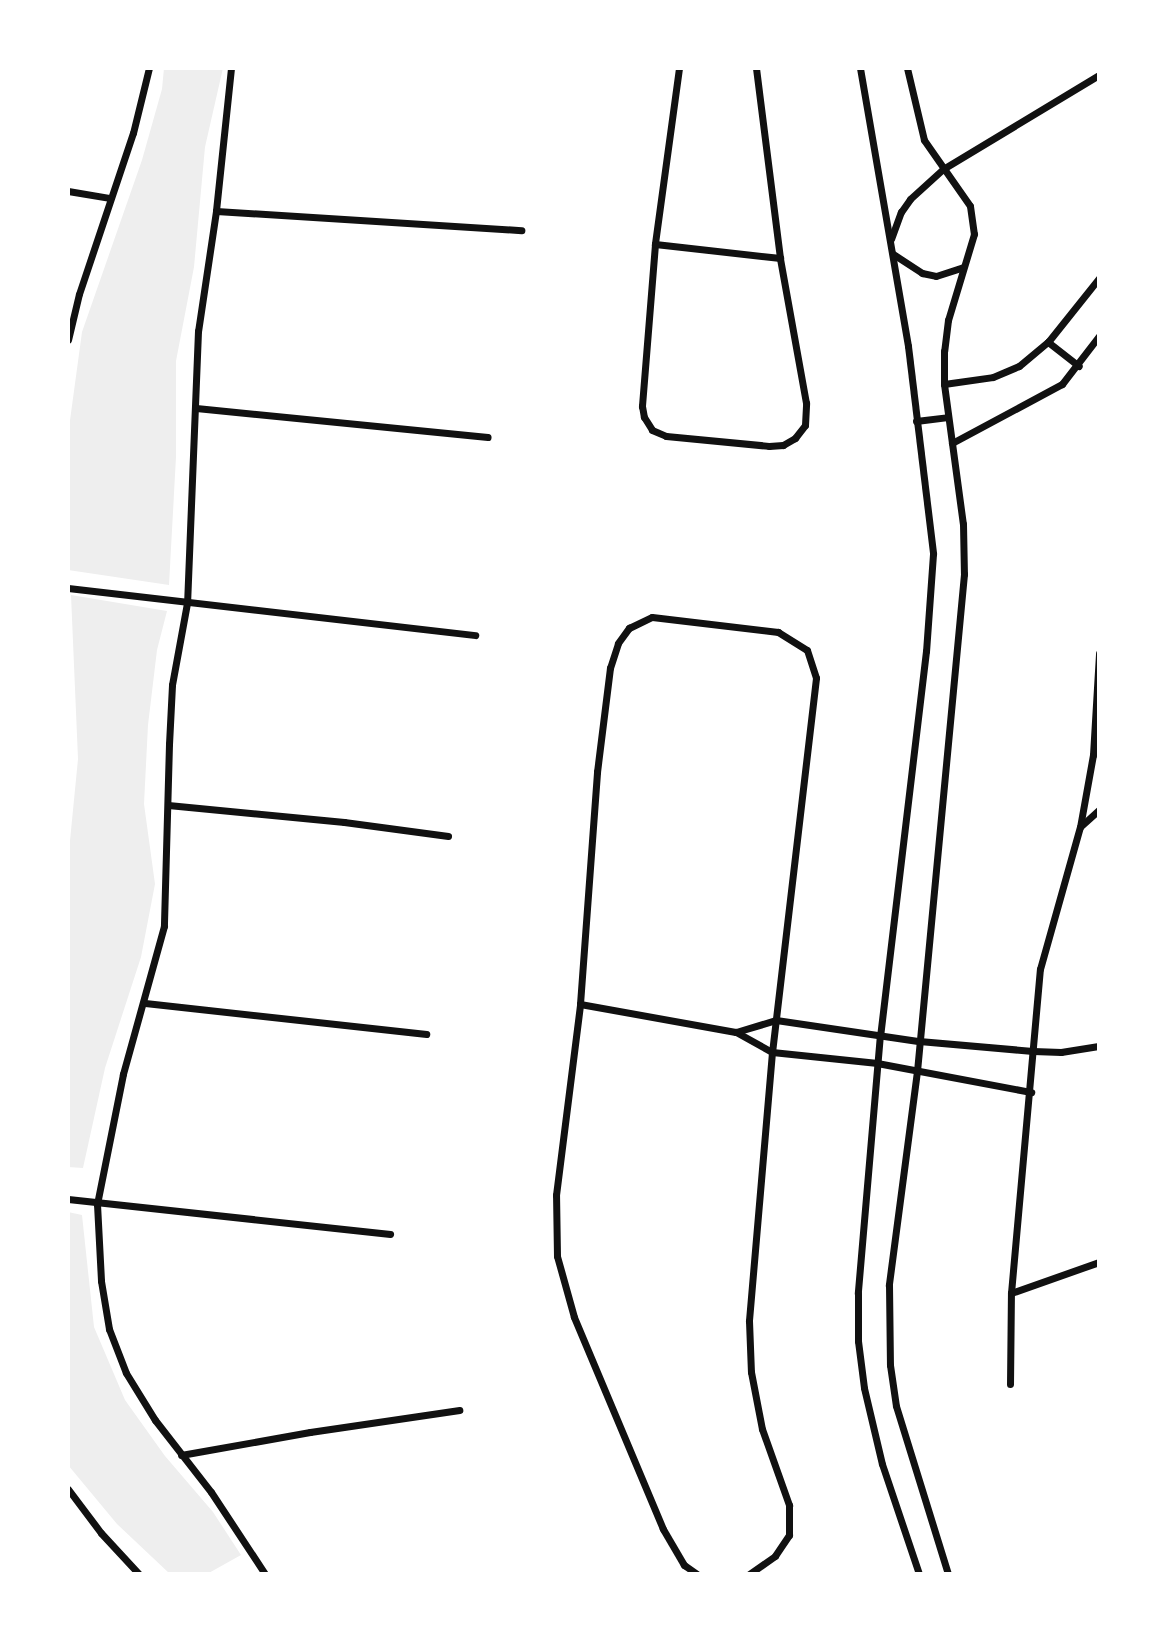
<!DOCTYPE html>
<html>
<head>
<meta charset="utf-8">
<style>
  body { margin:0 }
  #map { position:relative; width:1167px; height:1642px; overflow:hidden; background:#fff; font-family:"Titillium Web",sans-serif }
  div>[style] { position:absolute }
  .green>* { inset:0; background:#eee }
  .minor>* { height:7px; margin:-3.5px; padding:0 3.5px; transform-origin:3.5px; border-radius:3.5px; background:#111 }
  span { translate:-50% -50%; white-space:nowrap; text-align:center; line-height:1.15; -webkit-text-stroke:5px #fff; paint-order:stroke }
  .frame { position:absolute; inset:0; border:70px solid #fff; pointer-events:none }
</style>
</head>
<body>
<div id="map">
  <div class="green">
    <i style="clip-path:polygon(164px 68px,223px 68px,205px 147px,194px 267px,176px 361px,176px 457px,169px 585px,68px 570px,68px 435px,82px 332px,142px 160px,162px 89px)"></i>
    <i style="clip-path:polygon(71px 595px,167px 611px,157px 650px,148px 725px,144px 804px,155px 884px,141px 957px,105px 1068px,83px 1168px,68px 1167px,68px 861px,78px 759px)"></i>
    <i style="clip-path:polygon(68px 1212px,82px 1215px,94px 1327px,125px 1400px,165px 1456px,213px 1512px,241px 1555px,207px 1574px,170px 1574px,117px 1524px,68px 1465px)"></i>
  </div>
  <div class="minor">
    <i style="left:231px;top:68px;width:144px;rotate:96deg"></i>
    <i style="left:216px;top:211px;width:121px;rotate:98.5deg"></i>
    <i style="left:198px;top:331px;width:272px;rotate:92.3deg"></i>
    <i style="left:187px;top:603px;width:83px;rotate:100.4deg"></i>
    <i style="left:172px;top:685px;width:59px;rotate:92.9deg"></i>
    <i style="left:169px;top:744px;width:182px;rotate:91.6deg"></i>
    <i style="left:164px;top:926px;width:154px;rotate:105.5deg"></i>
    <i style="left:123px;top:1074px;width:133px;rotate:101.3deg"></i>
    <i style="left:97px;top:1204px;width:77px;rotate:87deg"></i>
    <i style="left:101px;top:1281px;width:49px;rotate:80.5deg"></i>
    <i style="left:109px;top:1329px;width:47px;rotate:68.9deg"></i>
    <i style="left:126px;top:1373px;width:55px;rotate:58.3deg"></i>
    <i style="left:155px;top:1420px;width:91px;rotate:52.1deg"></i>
    <i style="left:211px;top:1492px;width:98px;rotate:56.6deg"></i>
    <i style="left:679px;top:68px;width:178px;rotate:97.8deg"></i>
    <i style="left:655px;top:244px;width:163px;rotate:94.6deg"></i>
    <i style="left:642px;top:406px;width:11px;rotate:80deg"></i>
    <i style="left:644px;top:417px;width:15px;rotate:58deg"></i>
    <i style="left:652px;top:430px;width:15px;rotate:23deg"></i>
    <i style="left:666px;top:436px;width:103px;rotate:5.5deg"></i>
    <i style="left:769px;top:446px;width:14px;rotate:-4deg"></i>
    <i style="left:783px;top:445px;width:14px;rotate:-30deg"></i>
    <i style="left:795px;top:438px;width:16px;rotate:-52deg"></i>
    <i style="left:805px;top:425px;width:22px;rotate:-87deg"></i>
    <i style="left:806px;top:403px;width:147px;rotate:-100.2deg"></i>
    <i style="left:780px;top:258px;width:192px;rotate:-97.2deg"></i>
    <i style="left:860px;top:68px;width:282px;rotate:80.2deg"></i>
    <i style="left:908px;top:346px;width:209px;rotate:83.1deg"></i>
    <i style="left:933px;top:554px;width:97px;rotate:94.1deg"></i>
    <i style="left:926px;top:651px;width:386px;rotate:96.8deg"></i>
    <i style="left:880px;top:1034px;width:260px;rotate:94.9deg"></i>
    <i style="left:858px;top:1293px;width:48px;rotate:90deg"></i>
    <i style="left:858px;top:1341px;width:47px;rotate:82.7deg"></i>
    <i style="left:864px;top:1388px;width:78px;rotate:76.7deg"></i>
    <i style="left:882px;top:1464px;width:116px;rotate:71.4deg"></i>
    <i style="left:907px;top:68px;width:74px;rotate:76.7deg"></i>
    <i style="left:924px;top:140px;width:80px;rotate:55.1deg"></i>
    <i style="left:970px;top:206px;width:28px;rotate:82deg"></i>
    <i style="left:974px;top:234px;width:90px;rotate:106.8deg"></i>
    <i style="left:948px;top:320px;width:31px;rotate:97deg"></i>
    <i style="left:944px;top:351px;width:33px;rotate:90deg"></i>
    <i style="left:944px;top:384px;width:141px;rotate:82.3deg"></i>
    <i style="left:963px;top:524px;width:50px;rotate:88.9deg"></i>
    <i style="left:964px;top:574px;width:499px;rotate:95.4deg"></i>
    <i style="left:917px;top:1071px;width:216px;rotate:97.5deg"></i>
    <i style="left:889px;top:1285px;width:80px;rotate:89.3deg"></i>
    <i style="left:890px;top:1365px;width:41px;rotate:81.7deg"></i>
    <i style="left:896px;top:1406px;width:176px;rotate:72.8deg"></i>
    <i style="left:68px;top:191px;width:43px;rotate:9.5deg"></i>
    <i style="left:216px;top:211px;width:306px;rotate:3.6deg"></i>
    <i style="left:891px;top:239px;width:29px;rotate:-70deg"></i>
    <i style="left:901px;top:212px;width:16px;rotate:-55deg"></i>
    <i style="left:910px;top:199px;width:45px;rotate:-42.3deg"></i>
    <i style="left:943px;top:169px;width:182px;rotate:-31.1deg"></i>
    <i style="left:655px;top:244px;width:126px;rotate:6.4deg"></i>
    <i style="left:893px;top:254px;width:35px;rotate:33deg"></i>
    <i style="left:922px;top:273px;width:14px;rotate:12deg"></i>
    <i style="left:936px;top:276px;width:28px;rotate:-18deg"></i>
    <i style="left:68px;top:340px;width:47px;rotate:-76.6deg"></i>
    <i style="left:79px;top:294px;width:170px;rotate:-71.5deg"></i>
    <i style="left:133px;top:133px;width:67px;rotate:-76.2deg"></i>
    <i style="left:1048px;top:342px;width:39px;rotate:38deg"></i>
    <i style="left:944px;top:384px;width:49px;rotate:-8.1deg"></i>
    <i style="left:993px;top:377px;width:28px;rotate:-23deg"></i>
    <i style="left:1019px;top:366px;width:38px;rotate:-40deg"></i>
    <i style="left:1048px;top:342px;width:82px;rotate:-51.4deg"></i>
    <i style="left:196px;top:408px;width:293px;rotate:5.7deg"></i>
    <i style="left:916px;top:421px;width:32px;rotate:-7deg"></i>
    <i style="left:952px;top:443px;width:125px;rotate:-28.2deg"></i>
    <i style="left:1062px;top:384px;width:61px;rotate:-52.4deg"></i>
    <i style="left:68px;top:588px;width:410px;rotate:6.6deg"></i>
    <i style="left:168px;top:805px;width:177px;rotate:5.5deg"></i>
    <i style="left:344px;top:822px;width:105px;rotate:7.7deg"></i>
    <i style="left:1081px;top:826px;width:24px;rotate:-42deg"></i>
    <i style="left:145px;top:1003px;width:283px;rotate:6.3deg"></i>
    <i style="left:580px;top:1004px;width:158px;rotate:10.2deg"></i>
    <i style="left:736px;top:1032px;width:41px;rotate:29.1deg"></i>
    <i style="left:772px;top:1052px;width:106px;rotate:6deg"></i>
    <i style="left:877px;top:1063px;width:157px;rotate:10.7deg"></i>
    <i style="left:736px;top:1032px;width:42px;rotate:-16.7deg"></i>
    <i style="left:776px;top:1020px;width:145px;rotate:8.4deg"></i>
    <i style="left:919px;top:1041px;width:114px;rotate:5deg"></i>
    <i style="left:1033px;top:1051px;width:28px;rotate:2deg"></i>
    <i style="left:1061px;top:1052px;width:38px;rotate:-9deg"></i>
    <i style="left:68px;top:1199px;width:324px;rotate:6.2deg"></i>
    <i style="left:1011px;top:1293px;width:93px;rotate:-19.4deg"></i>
    <i style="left:1010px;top:1384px;width:91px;rotate:-89.4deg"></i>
    <i style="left:1011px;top:1293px;width:325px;rotate:-84.9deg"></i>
    <i style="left:1040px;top:969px;width:148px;rotate:-74.3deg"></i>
    <i style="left:1080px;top:827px;width:73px;rotate:-79.8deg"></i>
    <i style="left:1093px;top:755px;width:102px;rotate:-86.6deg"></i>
    <i style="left:181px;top:1455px;width:131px;rotate:-10.1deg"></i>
    <i style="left:310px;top:1432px;width:151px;rotate:-8.4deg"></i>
    <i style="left:68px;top:1489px;width:55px;rotate:53.1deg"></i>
    <i style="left:101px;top:1533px;width:56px;rotate:47.2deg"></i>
    <i style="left:697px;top:1574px;width:16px;rotate:-145deg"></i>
    <i style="left:684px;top:1565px;width:42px;rotate:-120.3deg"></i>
    <i style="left:663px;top:1529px;width:230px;rotate:-112.8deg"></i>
    <i style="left:574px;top:1317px;width:63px;rotate:-105.6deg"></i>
    <i style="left:557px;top:1256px;width:61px;rotate:-90.9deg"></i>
    <i style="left:556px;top:1195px;width:193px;rotate:-82.8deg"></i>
    <i style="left:580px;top:1004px;width:233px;rotate:-85.8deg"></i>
    <i style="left:597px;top:772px;width:105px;rotate:-82.9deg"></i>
    <i style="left:610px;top:668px;width:26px;rotate:-72deg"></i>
    <i style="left:618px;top:643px;width:19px;rotate:-54deg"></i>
    <i style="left:629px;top:628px;width:25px;rotate:-26deg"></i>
    <i style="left:652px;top:617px;width:127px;rotate:6.8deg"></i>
    <i style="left:778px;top:632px;width:34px;rotate:32deg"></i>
    <i style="left:807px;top:650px;width:29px;rotate:72deg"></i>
    <i style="left:816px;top:678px;width:377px;rotate:96.7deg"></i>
    <i style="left:772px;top:1052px;width:270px;rotate:94.9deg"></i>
    <i style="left:749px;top:1321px;width:51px;rotate:87.8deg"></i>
    <i style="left:751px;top:1372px;width:58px;rotate:79.1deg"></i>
    <i style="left:762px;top:1429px;width:81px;rotate:70.4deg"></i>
    <i style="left:789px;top:1505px;width:30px;rotate:90deg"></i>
    <i style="left:789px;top:1535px;width:25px;rotate:124deg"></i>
    <i style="left:775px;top:1556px;width:32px;rotate:145deg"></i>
  </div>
  <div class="frame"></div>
</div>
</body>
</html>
